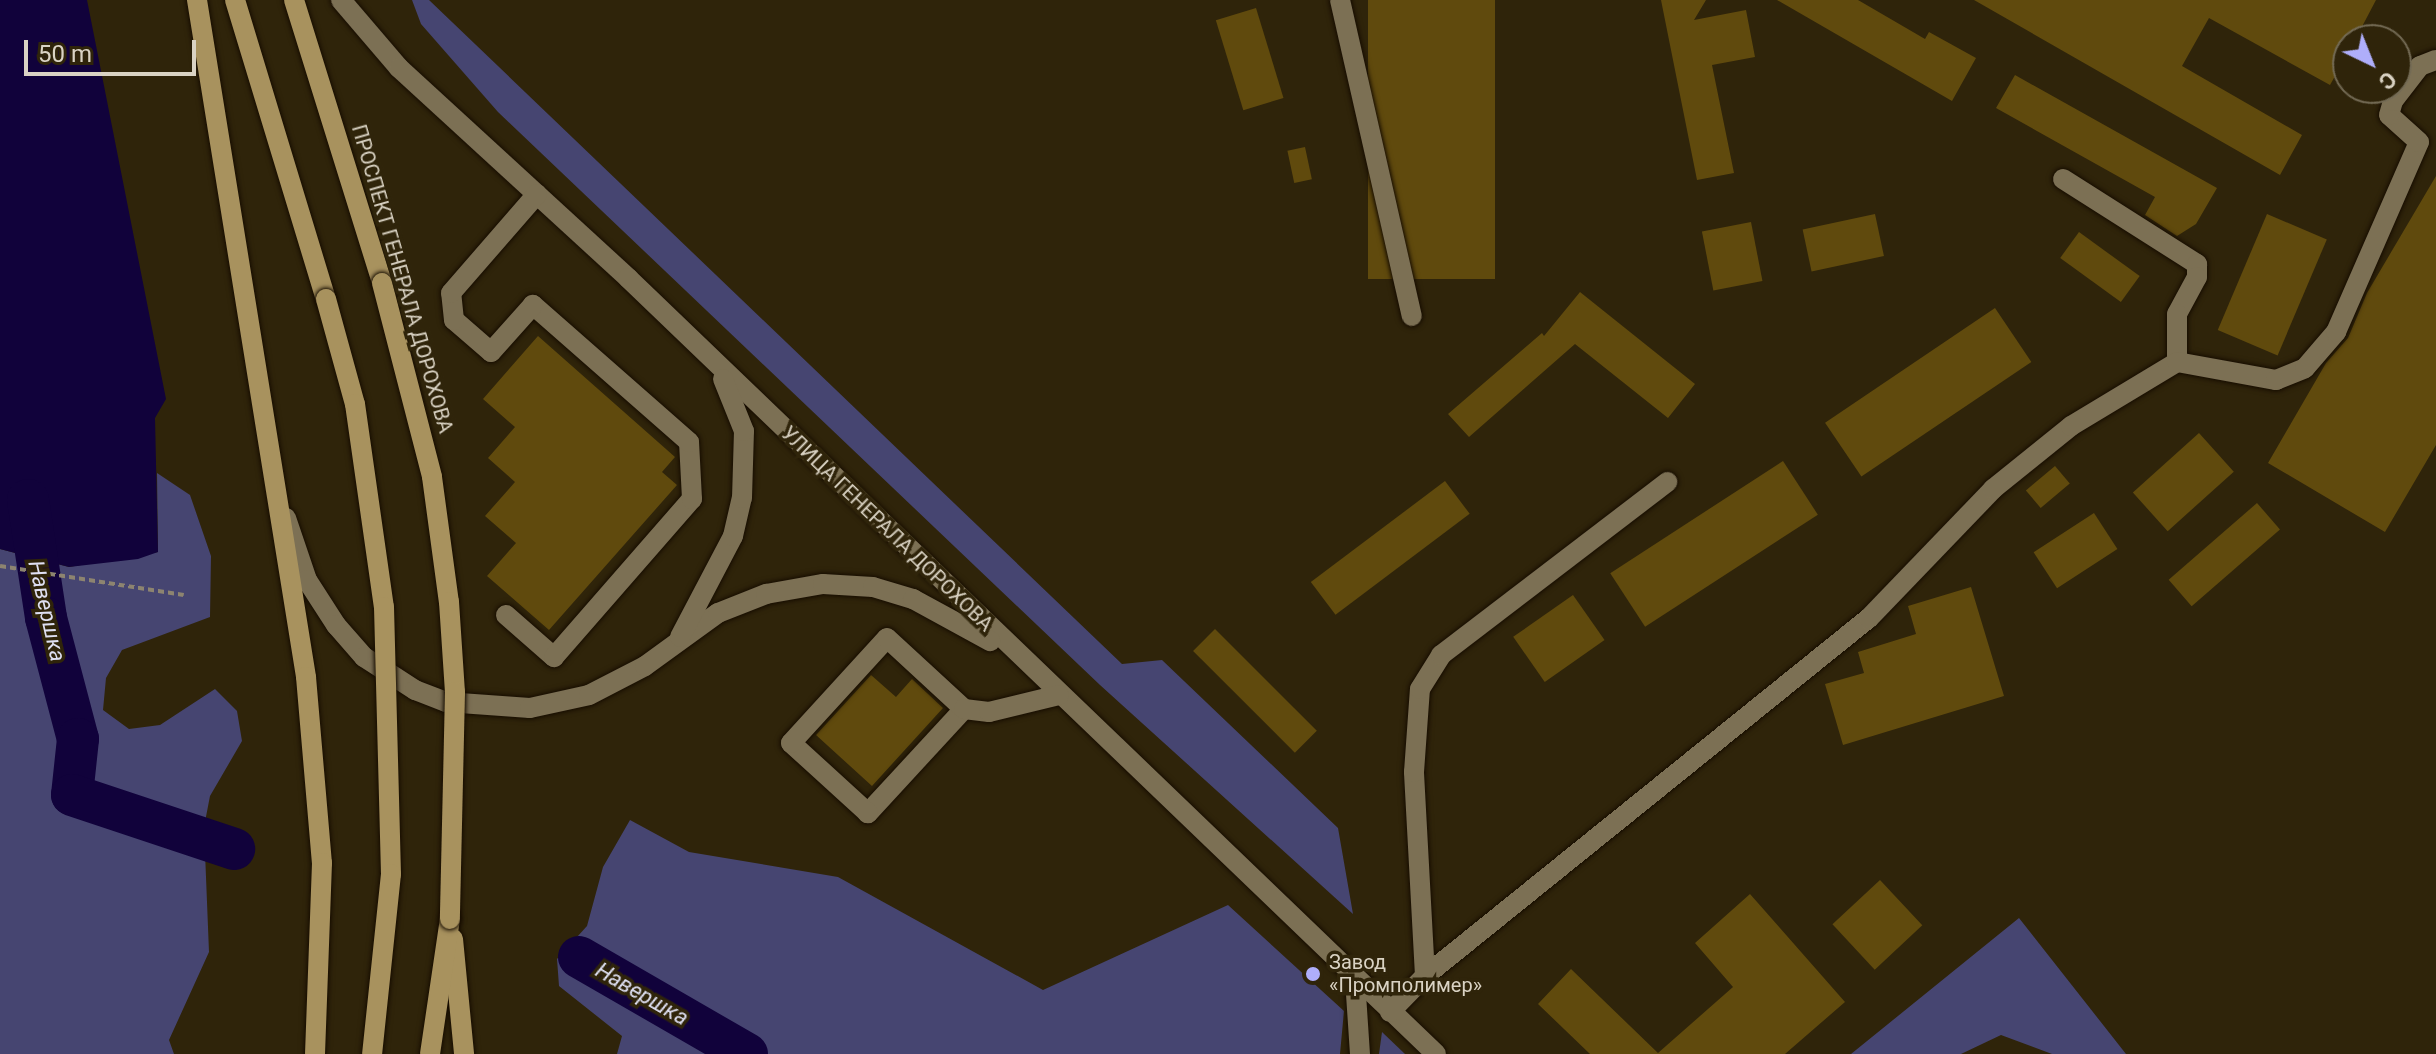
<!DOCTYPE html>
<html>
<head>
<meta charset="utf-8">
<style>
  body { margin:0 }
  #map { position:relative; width:2436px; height:1054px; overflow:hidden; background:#2f240a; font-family:Roboto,sans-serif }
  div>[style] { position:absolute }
  .green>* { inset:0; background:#464571 }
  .water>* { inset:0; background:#11023b }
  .river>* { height:42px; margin:-21px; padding:0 21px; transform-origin:21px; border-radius:21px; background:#11023b }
  .building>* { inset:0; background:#604a0d; transform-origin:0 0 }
  .path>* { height:4px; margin-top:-2px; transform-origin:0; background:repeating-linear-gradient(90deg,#8d8470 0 6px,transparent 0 10px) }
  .roads { filter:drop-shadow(0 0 2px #170d00) drop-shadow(0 0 2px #170d00) }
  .minor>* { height:20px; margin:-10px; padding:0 10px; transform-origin:10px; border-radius:10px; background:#7c7054 }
  .major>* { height:20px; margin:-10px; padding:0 10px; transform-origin:10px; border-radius:10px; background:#a8925e }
  .bridges { filter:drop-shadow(0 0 2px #170d00) drop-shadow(0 0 2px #170d00) }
  .major-bridge>* { height:20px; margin:-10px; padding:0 10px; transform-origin:10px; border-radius:10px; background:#a8925e }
  .dots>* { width:22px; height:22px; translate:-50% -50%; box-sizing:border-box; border:4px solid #2f240a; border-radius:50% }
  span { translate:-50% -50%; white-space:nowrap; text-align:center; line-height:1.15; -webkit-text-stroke:7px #2f240a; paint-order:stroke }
  .street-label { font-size:20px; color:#dad3c4 }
  .poi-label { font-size:20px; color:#dad3c4 }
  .left { translate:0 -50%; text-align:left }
  .water-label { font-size:22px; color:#dfe0f3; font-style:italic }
  .north { position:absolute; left:2332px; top:24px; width:80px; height:80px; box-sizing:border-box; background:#2f240a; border:2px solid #736a54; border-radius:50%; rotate:137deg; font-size:22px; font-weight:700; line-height:32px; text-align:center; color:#dad3c4 }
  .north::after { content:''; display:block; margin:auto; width:28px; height:36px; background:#afaefa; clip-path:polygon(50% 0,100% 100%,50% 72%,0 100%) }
  .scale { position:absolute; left:24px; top:40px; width:172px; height:36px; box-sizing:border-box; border:4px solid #dad3c4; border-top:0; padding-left:10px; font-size:24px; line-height:28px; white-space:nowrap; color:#dad3c4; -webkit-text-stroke:6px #2f240a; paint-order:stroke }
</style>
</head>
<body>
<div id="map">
  <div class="green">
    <i style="clip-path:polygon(412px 0,429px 0,1122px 664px,1162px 660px,1338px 828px,1353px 914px,1100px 685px,498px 112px,421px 24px)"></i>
    <i style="clip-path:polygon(157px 473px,190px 495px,211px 556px,210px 617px,122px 650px,106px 678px,103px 710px,129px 729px,160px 725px,215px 689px,237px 711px,242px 741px,210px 796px,204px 827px,209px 952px,169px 1040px,174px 1054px,0 1054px,0 549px,69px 567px,158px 552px)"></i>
    <i style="clip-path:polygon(630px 820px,689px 852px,838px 877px,1043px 990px,1228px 905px,1344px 1011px,1340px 1054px,617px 1054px,622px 1036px,559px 986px,557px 959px,587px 926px,603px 867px)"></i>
    <i style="clip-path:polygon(2019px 918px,2126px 1054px,2052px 1054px,2001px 1035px,1961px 1054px,1851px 1054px)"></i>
    <i style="clip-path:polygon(1382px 1032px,1405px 1054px,1379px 1054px)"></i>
  </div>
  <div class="water">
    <i style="clip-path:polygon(0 0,87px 0,166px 399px,155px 418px,158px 552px,138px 559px,69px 567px,0 549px)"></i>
  </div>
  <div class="river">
    <i style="left:28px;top:500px;width:119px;rotate:81.3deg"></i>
    <i style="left:46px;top:618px;width:125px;rotate:75.2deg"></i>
    <i style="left:78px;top:739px;width:56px;rotate:96.1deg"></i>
    <i style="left:72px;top:795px;width:171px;rotate:18.4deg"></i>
    <i style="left:579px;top:957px;width:194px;rotate:30deg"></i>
  </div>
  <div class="building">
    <i style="left:1368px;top:0;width:127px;height:279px"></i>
    <i style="clip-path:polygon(1661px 0,1706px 0,1694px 20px,1746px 10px,1755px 57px,1712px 65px,1734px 173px,1697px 180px)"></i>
    <i style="clip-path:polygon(1777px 0,1858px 0,1925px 39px,1929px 32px,1976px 58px,1952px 101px)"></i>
    <i style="clip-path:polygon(1974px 0,2376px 0,2355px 40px,2348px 40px,2348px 53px,2330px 85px,2209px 18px,2182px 66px,2302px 135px,2280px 175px)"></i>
    <i style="left:1256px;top:8px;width:94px;height:42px;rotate:73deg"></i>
    <i style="clip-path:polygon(2015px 75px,2217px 188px,2196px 224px,2177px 236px,2145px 215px,2155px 197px,1996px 108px)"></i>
    <i style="left:1305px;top:147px;width:33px;height:18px;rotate:78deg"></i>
    <i style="clip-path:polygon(2436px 176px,2436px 445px,2385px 532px,2268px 463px,2326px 363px,2348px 338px,2367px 293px)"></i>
    <i style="left:1875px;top:214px;width:43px;height:74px;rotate:78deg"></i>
    <i style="left:2267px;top:214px;width:65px;height:126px;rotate:23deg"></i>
    <i style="left:1751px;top:222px;width:60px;height:50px;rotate:79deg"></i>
    <i style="left:2079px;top:232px;width:75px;height:32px;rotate:36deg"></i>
    <i style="clip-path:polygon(1580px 292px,1695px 384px,1668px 418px,1575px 344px,1469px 437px,1448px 414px,1542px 333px,1544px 336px)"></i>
    <i style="left:1995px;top:308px;width:65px;height:205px;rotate:56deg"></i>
    <i style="clip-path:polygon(538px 336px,675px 457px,662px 472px,677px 485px,549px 630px,487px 576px,516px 543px,485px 516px,515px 482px,488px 458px,515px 427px,483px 399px)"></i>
    <i style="left:2199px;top:433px;width:52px;height:89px;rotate:48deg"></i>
    <i style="left:1783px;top:461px;width:64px;height:206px;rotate:57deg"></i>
    <i style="left:2055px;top:466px;width:23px;height:38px;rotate:50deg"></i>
    <i style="left:1445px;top:481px;width:41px;height:168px;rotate:53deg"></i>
    <i style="left:2257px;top:503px;width:35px;height:117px;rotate:49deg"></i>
    <i style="left:2094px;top:513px;width:43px;height:72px;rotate:57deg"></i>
    <i style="clip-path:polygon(1971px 587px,2004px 696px,1843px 745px,1825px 684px,1864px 673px,1858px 652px,1916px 634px,1908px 606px)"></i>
    <i style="left:1573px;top:595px;width:55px;height:73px;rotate:55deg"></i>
    <i style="left:1215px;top:629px;width:144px;height:31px;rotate:45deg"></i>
    <i style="clip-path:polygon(871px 675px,896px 697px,912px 679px,943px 708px,872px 786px,816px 735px)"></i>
    <i style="left:1880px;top:880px;width:62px;height:65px;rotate:47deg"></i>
    <i style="clip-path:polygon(1750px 894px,1845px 1002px,1785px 1054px,1590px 1054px,1538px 1004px,1571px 969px,1658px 1053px,1733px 987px,1695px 943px)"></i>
  </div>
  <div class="path">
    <i style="left:0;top:566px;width:186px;rotate:9deg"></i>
  </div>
  <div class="roads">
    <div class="minor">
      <i style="left:341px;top:0;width:89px;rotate:49.5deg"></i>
      <i style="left:399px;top:68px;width:311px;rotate:42.5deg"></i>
      <i style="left:628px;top:278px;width:1120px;rotate:43.84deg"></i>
      <i style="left:1340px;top:0;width:324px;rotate:77.2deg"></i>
      <i style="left:2063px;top:179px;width:159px;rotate:32.4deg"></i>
      <i style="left:2197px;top:264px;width:13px;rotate:90deg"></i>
      <i style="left:2197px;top:277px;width:42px;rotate:118.4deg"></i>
      <i style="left:2177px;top:314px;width:48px;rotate:90deg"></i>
      <i style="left:286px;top:518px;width:65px;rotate:71.3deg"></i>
      <i style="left:307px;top:580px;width:54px;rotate:57.2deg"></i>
      <i style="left:336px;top:625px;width:43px;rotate:48.8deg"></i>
      <i style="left:364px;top:657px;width:61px;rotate:32.9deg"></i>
      <i style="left:415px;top:690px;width:33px;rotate:21deg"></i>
      <i style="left:446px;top:702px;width:84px;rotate:4.1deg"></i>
      <i style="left:530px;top:708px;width:60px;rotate:-12.4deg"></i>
      <i style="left:589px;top:695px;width:63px;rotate:-27.4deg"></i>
      <i style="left:645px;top:666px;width:90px;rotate:-36deg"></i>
      <i style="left:718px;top:613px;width:52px;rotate:-21.6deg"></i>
      <i style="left:766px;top:594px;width:58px;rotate:-10deg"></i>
      <i style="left:823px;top:584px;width:50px;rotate:3.4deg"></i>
      <i style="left:873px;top:587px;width:42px;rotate:16.7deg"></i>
      <i style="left:913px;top:599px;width:88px;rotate:28.6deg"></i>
      <i style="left:506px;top:615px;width:64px;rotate:41.2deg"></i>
      <i style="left:554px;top:657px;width:210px;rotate:-48.9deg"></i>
      <i style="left:692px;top:499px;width:57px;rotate:-93deg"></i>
      <i style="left:689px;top:442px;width:208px;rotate:-138.7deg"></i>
      <i style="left:533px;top:305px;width:63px;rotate:131.8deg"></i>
      <i style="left:491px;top:352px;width:49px;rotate:-139.1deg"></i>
      <i style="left:454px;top:320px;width:27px;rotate:-96deg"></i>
      <i style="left:451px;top:293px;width:131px;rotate:-49deg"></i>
      <i style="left:680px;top:637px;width:114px;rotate:-62.3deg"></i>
      <i style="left:733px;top:536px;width:39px;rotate:-77deg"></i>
      <i style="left:742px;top:498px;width:67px;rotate:-88.3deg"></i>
      <i style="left:744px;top:431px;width:56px;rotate:-112deg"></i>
      <i style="left:964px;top:709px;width:142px;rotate:132.7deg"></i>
      <i style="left:868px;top:813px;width:104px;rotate:-137.7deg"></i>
      <i style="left:791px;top:743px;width:142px;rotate:-47.6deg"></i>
      <i style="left:887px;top:638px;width:105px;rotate:42.7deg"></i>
      <i style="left:964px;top:709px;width:25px;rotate:7deg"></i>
      <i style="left:989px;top:712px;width:72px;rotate:-13.7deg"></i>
      <i style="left:1425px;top:976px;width:204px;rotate:-93.1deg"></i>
      <i style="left:1414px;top:772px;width:83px;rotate:-85.9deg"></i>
      <i style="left:1420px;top:689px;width:40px;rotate:-58deg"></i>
      <i style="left:1441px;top:655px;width:285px;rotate:-37.4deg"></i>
      <i style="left:1355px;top:979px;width:75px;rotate:86.2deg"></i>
      <i style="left:1390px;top:1012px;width:50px;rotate:-45.8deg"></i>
      <i style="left:1425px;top:976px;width:570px;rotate:-38.88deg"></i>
      <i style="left:1869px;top:618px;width:179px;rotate:-46.1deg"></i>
      <i style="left:1993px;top:489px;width:100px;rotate:-38.9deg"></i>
      <i style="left:2071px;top:426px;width:124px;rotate:-31.1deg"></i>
      <i style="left:2177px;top:362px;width:101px;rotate:10.3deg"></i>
      <i style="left:2276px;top:380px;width:31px;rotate:-22deg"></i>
      <i style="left:2305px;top:368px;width:48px;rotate:-49.3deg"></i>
      <i style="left:2336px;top:332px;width:207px;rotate:-66.4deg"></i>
      <i style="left:2419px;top:142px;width:40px;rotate:-138deg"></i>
      <i style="left:2389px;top:115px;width:15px;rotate:-74deg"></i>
      <i style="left:2393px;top:101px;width:44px;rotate:-52.4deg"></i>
      <i style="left:2420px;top:66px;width:17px;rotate:-21deg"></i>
    </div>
    <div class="major">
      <i style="left:197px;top:0;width:686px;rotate:80.85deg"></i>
      <i style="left:306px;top:677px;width:187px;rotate:85.1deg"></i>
      <i style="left:322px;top:863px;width:191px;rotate:92.1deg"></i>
      <i style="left:235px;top:0;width:313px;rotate:73.1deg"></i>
      <i style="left:294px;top:0;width:296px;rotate:72.7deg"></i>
      <i style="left:453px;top:939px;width:116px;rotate:84.5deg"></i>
      <i style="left:430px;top:1054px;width:136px;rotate:-81.6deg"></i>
    </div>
  </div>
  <div class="bridges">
    <div class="major-bridge">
      <i style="left:382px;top:283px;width:200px;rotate:75.5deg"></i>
      <i style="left:432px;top:477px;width:126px;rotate:82.3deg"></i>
      <i style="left:449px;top:602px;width:90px;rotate:86.2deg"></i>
      <i style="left:455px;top:692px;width:227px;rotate:91.3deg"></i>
      <i style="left:326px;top:299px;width:109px;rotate:74.6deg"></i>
      <i style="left:355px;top:404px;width:205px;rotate:81.9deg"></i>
      <i style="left:384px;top:607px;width:267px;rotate:88.5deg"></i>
      <i style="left:391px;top:874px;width:181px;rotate:96deg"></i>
    </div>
  </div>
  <div class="dots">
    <i style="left:1313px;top:974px;background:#afaefa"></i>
  </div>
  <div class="street-label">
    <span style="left:402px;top:279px;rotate:74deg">ПРОСПЕКТ ГЕНЕРАЛА ДОРОХОВА</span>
    <span style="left:887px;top:529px;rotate:44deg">УЛИЦА ГЕНЕРАЛА ДОРОХОВА</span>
  </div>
  <div class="poi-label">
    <span class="left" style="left:1329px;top:974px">Завод<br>«Промполимер»</span>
  </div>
  <div class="water-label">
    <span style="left:47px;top:611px;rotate:77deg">Навершка</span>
    <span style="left:642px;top:994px;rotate:30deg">Навершка</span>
  </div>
  <div class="north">С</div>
  <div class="scale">50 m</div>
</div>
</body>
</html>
